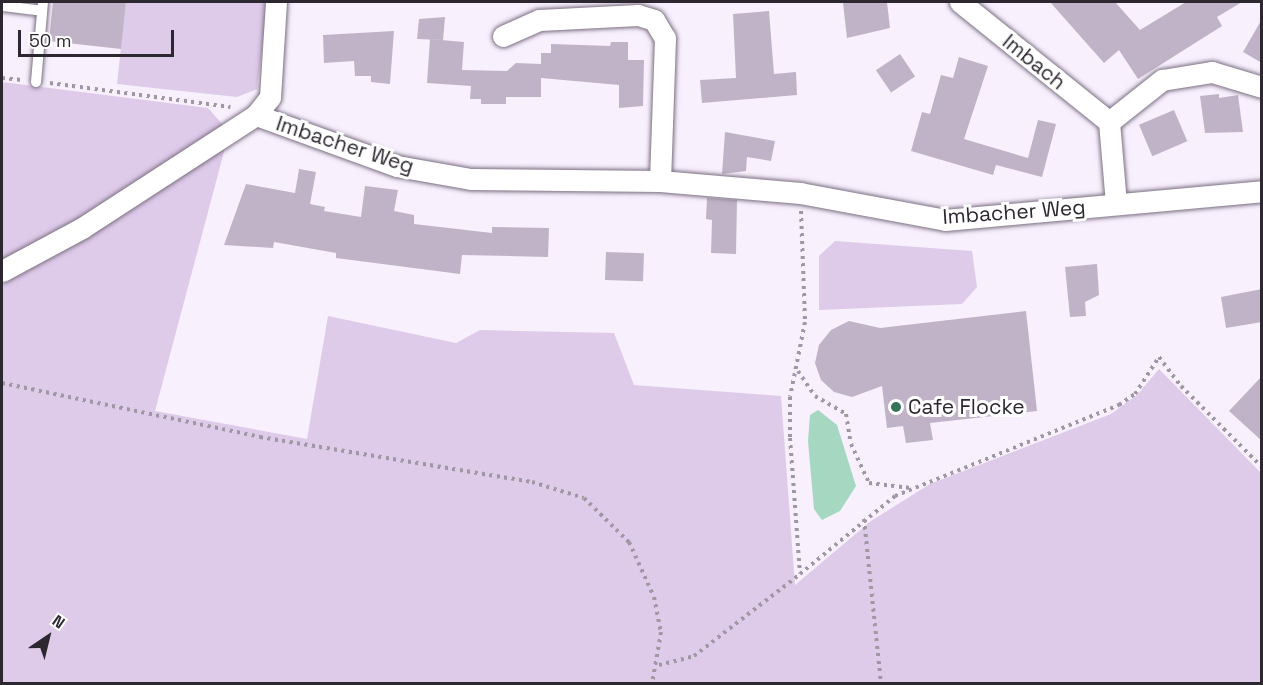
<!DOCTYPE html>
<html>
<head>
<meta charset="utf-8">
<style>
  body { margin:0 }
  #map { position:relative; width:1263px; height:685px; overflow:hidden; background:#f8f0fd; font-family:"Space Grotesk",sans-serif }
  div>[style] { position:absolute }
  .green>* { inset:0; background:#decae9 }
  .water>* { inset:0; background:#a5d7c1 }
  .building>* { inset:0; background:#c0b3c7; transform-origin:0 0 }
  .path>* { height:4px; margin-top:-2px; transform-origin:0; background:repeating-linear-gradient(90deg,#9f98a3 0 3px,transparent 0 7.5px) }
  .roads { filter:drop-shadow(0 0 2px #7b6f82) drop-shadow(0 0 2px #7b6f82) }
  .service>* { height:10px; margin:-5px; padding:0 5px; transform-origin:5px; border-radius:5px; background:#fff }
  .minor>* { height:21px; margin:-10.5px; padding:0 10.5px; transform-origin:10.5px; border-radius:10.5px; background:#fff }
  .dots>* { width:16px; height:16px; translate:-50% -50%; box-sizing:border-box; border:3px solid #fff; border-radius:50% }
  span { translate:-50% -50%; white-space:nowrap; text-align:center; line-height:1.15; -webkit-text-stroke:6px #fff; paint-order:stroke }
  .street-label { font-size:21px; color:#2d2830 }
  .poi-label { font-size:21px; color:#2d2830 }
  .left { translate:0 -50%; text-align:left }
  .frame { position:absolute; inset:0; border:3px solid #2d2830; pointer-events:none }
  .north { position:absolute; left:18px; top:607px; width:60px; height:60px; -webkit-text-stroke:4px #fff; paint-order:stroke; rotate:35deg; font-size:16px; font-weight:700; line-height:24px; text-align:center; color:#2d2830 }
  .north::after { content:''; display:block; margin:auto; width:21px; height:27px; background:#2d2830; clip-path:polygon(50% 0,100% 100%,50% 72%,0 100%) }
  .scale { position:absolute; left:18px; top:30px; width:156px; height:27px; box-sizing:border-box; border:3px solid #2d2830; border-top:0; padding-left:8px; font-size:18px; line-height:21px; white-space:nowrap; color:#2d2830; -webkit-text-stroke:4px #fff; paint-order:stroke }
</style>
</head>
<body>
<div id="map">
  <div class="green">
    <i style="clip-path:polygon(126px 2px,268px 2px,257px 89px,237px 97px,117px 84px)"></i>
    <i style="clip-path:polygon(2px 82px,208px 108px,224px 126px,142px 184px,2px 263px)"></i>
    <i style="clip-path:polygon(225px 148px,155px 411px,307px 439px,328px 316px,456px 343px,480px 330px,614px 333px,634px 385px,781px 396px,795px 585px,871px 521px,930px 484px,1111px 414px,1137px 395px,1159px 369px,1261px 473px,1261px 683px,2px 684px,2px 285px)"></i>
    <i style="clip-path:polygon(835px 241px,972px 251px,977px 287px,962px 304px,819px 310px,819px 256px)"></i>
  </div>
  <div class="water">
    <i style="clip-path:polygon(818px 410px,837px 425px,856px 486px,840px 511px,822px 520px,814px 509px,808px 441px,810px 415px)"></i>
  </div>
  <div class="building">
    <i style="clip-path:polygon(53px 2px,126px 2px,121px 49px,49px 41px)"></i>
    <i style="clip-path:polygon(858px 2px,887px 2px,890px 28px,847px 38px,843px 3px)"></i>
    <i style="clip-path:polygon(1050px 2px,1115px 2px,1140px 30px,1186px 2px,1242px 2px,1217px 17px,1222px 26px,1138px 79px,1119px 50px,1104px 63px)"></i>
    <i style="clip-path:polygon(769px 11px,774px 74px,796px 72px,797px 95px,702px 103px,700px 80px,736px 78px,733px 14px)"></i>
    <i style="clip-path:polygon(445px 17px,443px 40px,417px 39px,419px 19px)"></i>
    <i style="clip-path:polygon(1262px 19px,1262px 63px,1243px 52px)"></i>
    <i style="clip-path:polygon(394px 31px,390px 84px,371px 82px,371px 76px,355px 76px,354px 61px,324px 63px,323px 35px)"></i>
    <i style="clip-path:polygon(430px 39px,464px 42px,462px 70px,507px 71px,516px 63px,541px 64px,541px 97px,506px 97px,506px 104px,481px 104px,481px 99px,470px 99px,471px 86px,427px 83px)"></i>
    <i style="clip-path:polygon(611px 42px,628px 42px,628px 60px,644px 60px,643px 106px,619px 108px,619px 85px,541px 78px,541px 53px,551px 53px,551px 44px,610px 46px)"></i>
    <i style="left:900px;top:54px;width:27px;height:29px;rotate:56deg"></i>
    <i style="clip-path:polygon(959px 57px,988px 66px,964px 139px,1028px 158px,1038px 120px,1056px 124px,1042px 177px,996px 165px,993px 175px,911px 151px,922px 112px,930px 114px,941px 75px,953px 78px)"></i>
    <i style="clip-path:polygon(1219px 94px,1219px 98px,1238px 95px,1243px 132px,1205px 133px,1200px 96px)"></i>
    <i style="left:1174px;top:110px;width:34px;height:38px;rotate:67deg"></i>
    <i style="clip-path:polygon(725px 132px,775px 141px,771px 161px,747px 157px,746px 171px,722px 174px)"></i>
    <i style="clip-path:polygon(299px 169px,316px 172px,310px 204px,325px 207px,324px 211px,361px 217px,365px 186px,398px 190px,394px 211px,414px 215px,414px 224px,492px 233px,492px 227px,549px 228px,548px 257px,462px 255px,460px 274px,336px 258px,336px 253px,274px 242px,273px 248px,224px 245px,246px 184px,295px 193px)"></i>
    <i style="clip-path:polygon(707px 198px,737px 200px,736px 254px,711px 253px,712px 220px,706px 219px)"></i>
    <i style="left:606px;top:252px;width:38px;height:28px;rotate:2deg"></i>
    <i style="clip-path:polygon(1097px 264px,1099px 295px,1085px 302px,1086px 316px,1070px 317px,1065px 267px)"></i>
    <i style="clip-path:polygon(1262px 289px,1262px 322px,1226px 328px,1221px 297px)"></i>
    <i style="clip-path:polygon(1026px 311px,1037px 411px,930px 423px,933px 440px,906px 443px,903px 426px,887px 428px,882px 386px,852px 397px,834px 392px,821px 380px,815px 363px,819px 345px,831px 330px,849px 321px,880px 328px)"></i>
    <i style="clip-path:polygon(1262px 376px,1262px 441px,1229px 411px)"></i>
  </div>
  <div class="path">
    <i style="left:2px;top:78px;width:20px;rotate:6deg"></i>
    <i style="left:50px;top:83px;width:182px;rotate:7.6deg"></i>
    <i style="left:801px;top:211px;width:111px;rotate:87.9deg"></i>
    <i style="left:805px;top:322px;width:76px;rotate:101.3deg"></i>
    <i style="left:790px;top:397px;width:41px;rotate:90deg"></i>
    <i style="left:790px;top:438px;width:136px;rotate:85.8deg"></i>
    <i style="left:800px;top:574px;width:123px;rotate:-39.4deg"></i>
    <i style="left:895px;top:496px;width:242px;rotate:-22.1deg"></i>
    <i style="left:1119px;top:405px;width:19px;rotate:-35deg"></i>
    <i style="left:1135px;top:394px;width:44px;rotate:-57deg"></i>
    <i style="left:1159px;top:357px;width:36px;rotate:53deg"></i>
    <i style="left:1181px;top:386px;width:115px;rotate:45deg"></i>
    <i style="left:798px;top:371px;width:30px;rotate:56deg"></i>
    <i style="left:815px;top:396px;width:36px;rotate:30deg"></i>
    <i style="left:846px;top:414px;width:30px;rotate:81deg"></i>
    <i style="left:851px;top:444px;width:43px;rotate:65.2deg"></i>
    <i style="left:869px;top:483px;width:42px;rotate:6.8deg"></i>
    <i style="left:2px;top:383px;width:264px;rotate:11.8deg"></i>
    <i style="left:260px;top:437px;width:276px;rotate:9.4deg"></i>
    <i style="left:532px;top:482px;width:54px;rotate:17.1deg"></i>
    <i style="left:584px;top:498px;width:63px;rotate:44.4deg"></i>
    <i style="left:629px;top:542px;width:60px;rotate:65.6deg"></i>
    <i style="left:654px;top:597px;width:36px;rotate:79deg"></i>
    <i style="left:661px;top:632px;width:53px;rotate:99.8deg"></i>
    <i style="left:864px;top:519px;width:166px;rotate:84.1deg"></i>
    <i style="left:659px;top:665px;width:36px;rotate:-14deg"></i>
    <i style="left:694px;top:656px;width:134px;rotate:-37.7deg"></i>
  </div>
  <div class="roads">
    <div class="service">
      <i style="left:3px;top:2px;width:4px;rotate:90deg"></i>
      <i style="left:3px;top:6px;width:39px;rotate:7deg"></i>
      <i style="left:36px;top:82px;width:80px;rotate:-85deg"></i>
    </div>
    <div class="minor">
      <i style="left:960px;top:2px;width:191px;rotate:38.8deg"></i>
      <i style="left:1109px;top:122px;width:81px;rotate:85.1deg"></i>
      <i style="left:503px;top:36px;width:39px;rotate:-24deg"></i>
      <i style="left:539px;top:20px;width:99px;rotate:-2.9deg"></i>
      <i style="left:638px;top:15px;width:17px;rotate:17deg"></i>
      <i style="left:654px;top:20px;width:21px;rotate:59deg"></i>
      <i style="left:665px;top:38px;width:143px;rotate:92deg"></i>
      <i style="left:256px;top:115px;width:150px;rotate:19.9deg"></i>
      <i style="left:397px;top:166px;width:75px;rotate:10deg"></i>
      <i style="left:471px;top:179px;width:189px;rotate:0.6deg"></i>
      <i style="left:660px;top:181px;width:141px;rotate:4.9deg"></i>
      <i style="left:800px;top:193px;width:147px;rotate:10.5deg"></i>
      <i style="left:945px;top:220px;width:318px;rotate:-5.2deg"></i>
      <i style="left:1109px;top:122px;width:68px;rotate:-38.4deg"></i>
      <i style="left:1162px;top:80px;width:51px;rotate:-9.1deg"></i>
      <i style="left:1212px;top:72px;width:52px;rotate:16.7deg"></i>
      <i style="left:2px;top:271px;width:91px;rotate:-28.3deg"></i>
      <i style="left:82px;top:228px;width:207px;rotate:-33deg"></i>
      <i style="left:256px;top:115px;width:23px;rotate:-52deg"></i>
      <i style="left:270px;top:97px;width:95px;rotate:-86.4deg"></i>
    </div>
  </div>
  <div class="dots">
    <i style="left:896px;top:407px;background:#37725b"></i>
  </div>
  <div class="street-label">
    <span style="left:1034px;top:62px;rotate:39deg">Imbach</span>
    <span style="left:345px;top:145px;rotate:18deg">Imbacher Weg</span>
    <span style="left:1014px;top:212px;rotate:-4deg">Imbacher Weg</span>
  </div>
  <div class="poi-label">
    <span class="left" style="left:908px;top:407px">Cafe Flocke</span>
  </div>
  <div class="frame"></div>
  <div class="north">N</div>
  <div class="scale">50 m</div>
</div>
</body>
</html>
